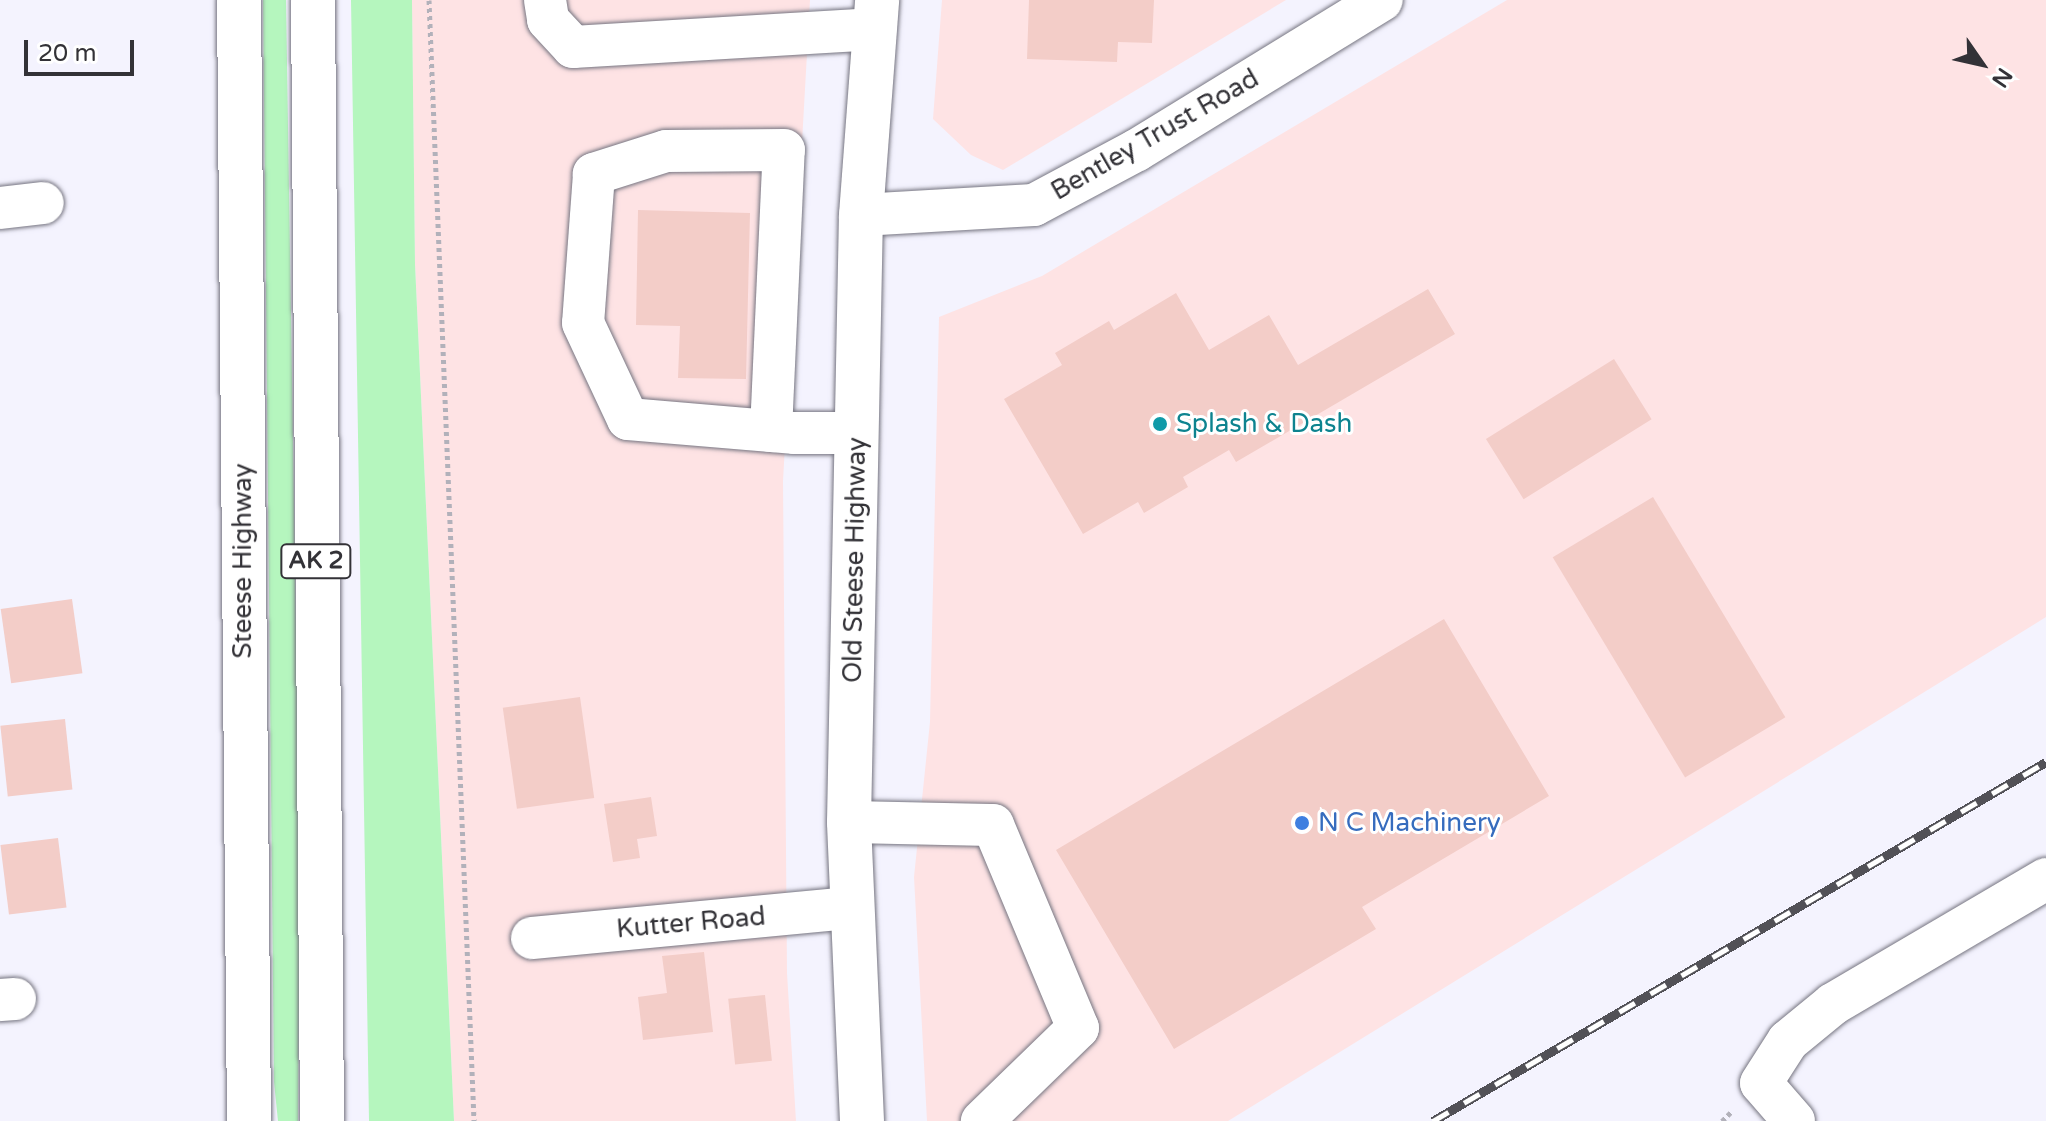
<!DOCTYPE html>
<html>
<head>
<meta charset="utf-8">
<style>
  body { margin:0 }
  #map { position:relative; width:2046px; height:1121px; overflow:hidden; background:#f4f3fe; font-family:"Varela Round",sans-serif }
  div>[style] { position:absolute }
  .commercial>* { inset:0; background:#fee3e4 }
  .green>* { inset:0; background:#b5f6be }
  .building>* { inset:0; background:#f3cdc8; transform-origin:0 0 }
  .path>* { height:5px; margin-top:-2.5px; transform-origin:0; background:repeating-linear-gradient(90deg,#b2b1ba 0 4px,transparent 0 8px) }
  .roads { filter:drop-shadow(0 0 2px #767581) drop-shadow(0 0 2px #767581) }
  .minor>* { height:42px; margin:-21px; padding:0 21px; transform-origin:21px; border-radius:21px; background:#fff }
  .major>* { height:44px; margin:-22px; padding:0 22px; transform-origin:22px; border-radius:22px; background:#fff }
  .highway>* { height:44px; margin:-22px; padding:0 22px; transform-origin:22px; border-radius:22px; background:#fff }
  .rail>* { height:9px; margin-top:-4.5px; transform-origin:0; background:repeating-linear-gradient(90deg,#fff 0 18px,#525157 0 36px); box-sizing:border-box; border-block:2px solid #525157 }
  .dots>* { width:22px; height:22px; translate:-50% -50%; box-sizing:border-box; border:4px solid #fff; border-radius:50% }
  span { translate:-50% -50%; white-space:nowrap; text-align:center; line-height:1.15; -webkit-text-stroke:6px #fff; paint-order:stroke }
  .shield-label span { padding:2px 6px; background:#fff; border:2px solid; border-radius:6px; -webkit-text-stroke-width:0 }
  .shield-label { font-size:24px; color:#333237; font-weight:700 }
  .street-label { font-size:26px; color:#333237 }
  .culture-label { font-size:26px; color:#0d838f }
  .left { translate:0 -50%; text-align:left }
  .shop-label { font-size:26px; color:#366cbe }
  .north { position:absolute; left:1942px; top:24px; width:80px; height:80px; -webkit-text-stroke:6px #fff; paint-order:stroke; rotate:124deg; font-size:22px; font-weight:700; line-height:32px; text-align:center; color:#333237 }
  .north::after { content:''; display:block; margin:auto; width:28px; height:36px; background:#333237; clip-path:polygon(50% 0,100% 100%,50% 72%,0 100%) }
  .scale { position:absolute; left:24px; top:40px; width:110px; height:36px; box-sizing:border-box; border:4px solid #333237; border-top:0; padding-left:10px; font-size:24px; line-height:28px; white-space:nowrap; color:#333237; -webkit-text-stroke:6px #fff; paint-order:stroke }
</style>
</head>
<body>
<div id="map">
  <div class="commercial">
    <i style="clip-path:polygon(412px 0,810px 0,783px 481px,787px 973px,796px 1121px,454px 1121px,415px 264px)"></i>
    <i style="clip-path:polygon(942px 0,1286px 0,1003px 170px,971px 155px,933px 119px)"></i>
    <i style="clip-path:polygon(1507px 0,2046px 0,2046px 617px,1228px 1121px,927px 1121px,914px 877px,930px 722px,939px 317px,1042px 276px)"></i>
  </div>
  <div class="green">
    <i style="clip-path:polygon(263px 0,286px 0,300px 882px,298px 1121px,278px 1121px,274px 1082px)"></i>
    <i style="clip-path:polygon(351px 0,412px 0,415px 264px,454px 1121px,369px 1121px)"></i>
  </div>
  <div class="building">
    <i style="clip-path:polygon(1029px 0,1154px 0,1152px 43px,1118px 42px,1117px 62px,1027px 59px)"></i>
    <i style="clip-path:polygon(638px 210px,750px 213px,746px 379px,678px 378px,680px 326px,636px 325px)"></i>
    <i style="clip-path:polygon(1428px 289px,1455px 334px,1236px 462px,1229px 450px,1183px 477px,1188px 487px,1144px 513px,1138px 502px,1083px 534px,1004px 399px,1062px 365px,1055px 353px,1109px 321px,1114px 330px,1176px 293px,1209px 350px,1269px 315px,1298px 365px)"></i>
    <i style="left:1614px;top:359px;width:71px;height:151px;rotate:58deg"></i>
    <i style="left:1653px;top:497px;width:257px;height:117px;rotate:59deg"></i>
    <i style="left:72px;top:599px;width:75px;height:72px;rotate:82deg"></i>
    <i style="clip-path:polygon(1444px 619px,1549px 796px,1362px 907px,1376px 929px,1174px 1049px,1056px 850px)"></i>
    <i style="left:580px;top:697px;width:102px;height:78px;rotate:82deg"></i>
    <i style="left:65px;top:719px;width:71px;height:65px;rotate:84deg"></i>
    <i style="clip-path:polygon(651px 797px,657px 836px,637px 839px,640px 858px,613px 862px,604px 804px)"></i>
    <i style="left:58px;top:838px;width:70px;height:58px;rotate:83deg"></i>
    <i style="clip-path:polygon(704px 952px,713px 1032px,643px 1040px,638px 997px,667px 993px,662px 956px)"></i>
    <i style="left:765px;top:995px;width:66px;height:37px;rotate:84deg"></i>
  </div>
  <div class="path">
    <i style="left:429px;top:0;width:1122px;rotate:87.7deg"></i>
    <i style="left:1722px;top:1121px;width:16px;rotate:-45deg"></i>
  </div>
  <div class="roads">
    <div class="minor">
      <i style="left:545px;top:0;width:20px;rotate:81deg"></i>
      <i style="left:548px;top:20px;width:37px;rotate:47deg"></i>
      <i style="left:573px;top:47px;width:303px;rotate:-3.4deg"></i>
      <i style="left:0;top:208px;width:43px;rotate:-6.6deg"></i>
      <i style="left:861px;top:215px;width:173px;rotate:-3.3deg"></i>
      <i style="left:1034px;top:205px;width:117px;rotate:-28.1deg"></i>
      <i style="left:1137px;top:150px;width:287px;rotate:-31.5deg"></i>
      <i style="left:771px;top:431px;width:281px;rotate:-87.4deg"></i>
      <i style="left:784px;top:150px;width:118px;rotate:179.5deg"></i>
      <i style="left:666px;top:151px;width:76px;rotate:162.3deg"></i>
      <i style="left:594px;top:174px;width:149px;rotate:94.2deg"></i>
      <i style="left:583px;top:323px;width:106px;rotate:64.9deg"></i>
      <i style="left:628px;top:419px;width:168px;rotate:4.8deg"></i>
      <i style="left:795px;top:433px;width:62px"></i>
      <i style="left:849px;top:822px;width:144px;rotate:1.2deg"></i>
      <i style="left:993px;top:825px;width:220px;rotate:67.3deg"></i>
      <i style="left:1078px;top:1028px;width:134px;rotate:135.9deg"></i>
      <i style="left:532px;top:938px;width:320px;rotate:-5.4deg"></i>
      <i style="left:0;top:1000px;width:15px;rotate:-4deg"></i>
      <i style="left:1794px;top:1121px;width:50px;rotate:-131deg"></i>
      <i style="left:1761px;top:1083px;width:50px;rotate:-57.3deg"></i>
      <i style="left:1788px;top:1041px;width:58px;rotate:-39.4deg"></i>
      <i style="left:1833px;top:1004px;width:247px;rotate:-30.4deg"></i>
    </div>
    <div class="major">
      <i style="left:862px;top:1121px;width:299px;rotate:-92.5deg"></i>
      <i style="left:849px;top:822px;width:607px;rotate:-88.87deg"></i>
      <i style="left:861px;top:215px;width:216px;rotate:-85.7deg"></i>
    </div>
    <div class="highway">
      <i style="left:239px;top:0;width:1121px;rotate:89.49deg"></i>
      <i style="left:313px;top:0;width:1121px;rotate:89.54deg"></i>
    </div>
  </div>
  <div class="rail">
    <i style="left:1433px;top:1121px;width:710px;rotate:-30.36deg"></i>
  </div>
  <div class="dots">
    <i style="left:1160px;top:424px;background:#0f9aa8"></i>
    <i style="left:1302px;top:823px;background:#3f7fe0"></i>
  </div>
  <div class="shield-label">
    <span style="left:316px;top:561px">AK 2</span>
  </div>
  <div class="street-label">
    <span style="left:1155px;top:135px;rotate:-30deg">Bentley Trust Road</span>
    <span style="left:855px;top:560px;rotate:-89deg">Old Steese Highway</span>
    <span style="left:243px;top:561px;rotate:-90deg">Steese Highway</span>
    <span style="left:691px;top:923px;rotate:-5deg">Kutter Road</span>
  </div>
  <div class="culture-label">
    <span class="left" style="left:1176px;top:424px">Splash &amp; Dash</span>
  </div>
  <div class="shop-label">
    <span class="left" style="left:1318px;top:823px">N C Machinery</span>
  </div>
  <div class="north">N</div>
  <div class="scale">20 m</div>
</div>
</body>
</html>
